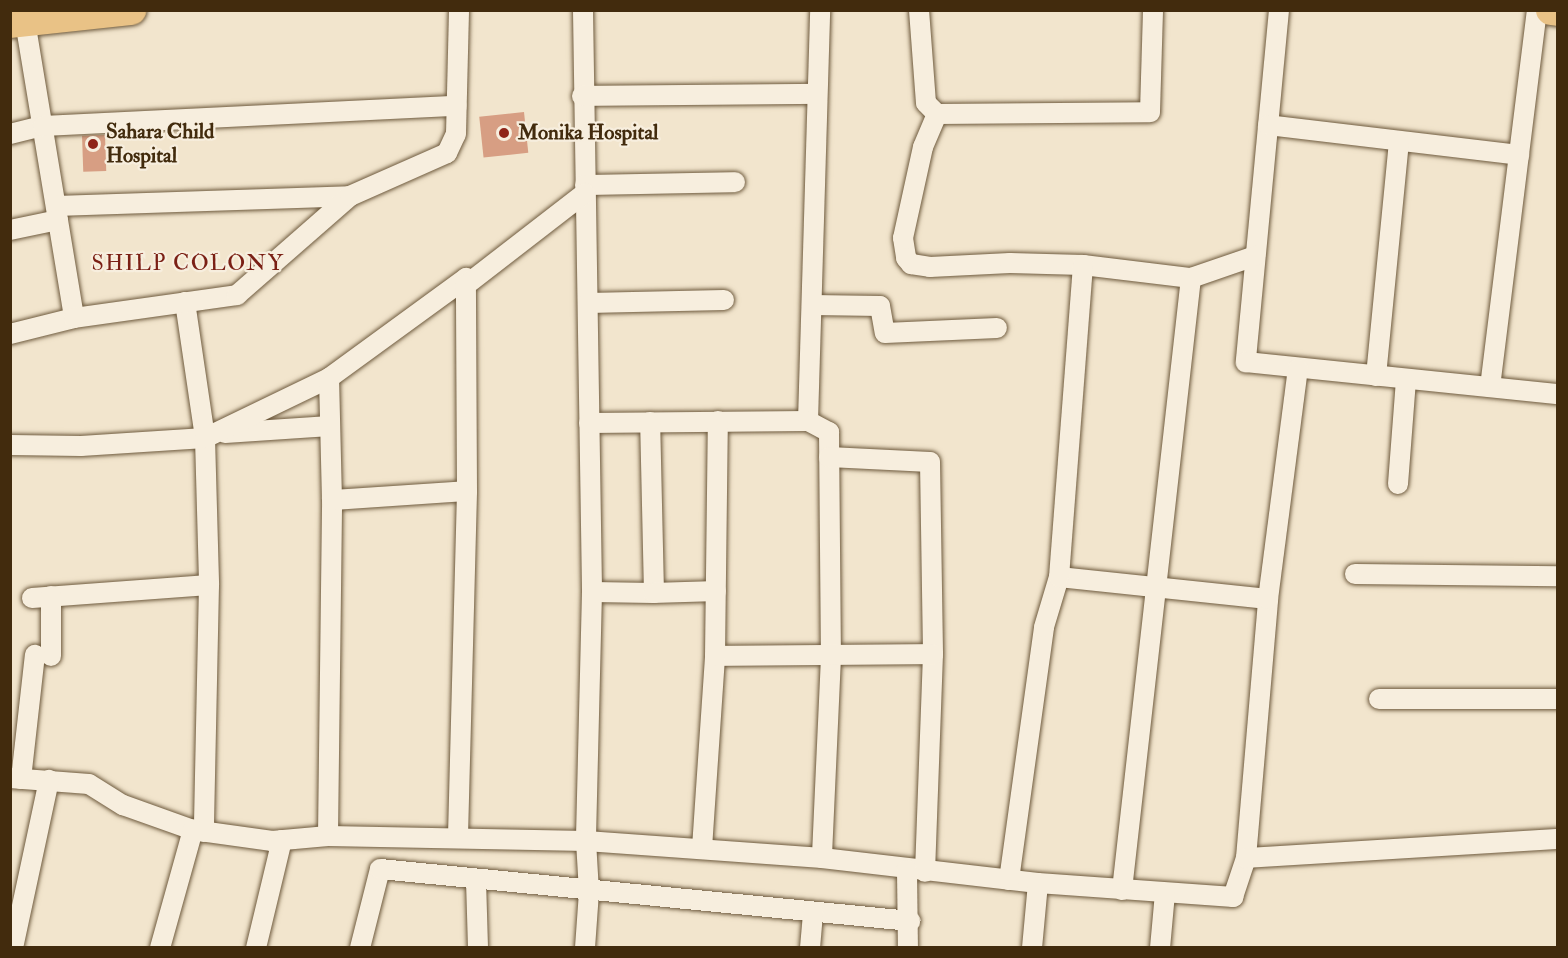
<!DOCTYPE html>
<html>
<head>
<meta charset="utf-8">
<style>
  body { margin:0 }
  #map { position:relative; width:1568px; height:958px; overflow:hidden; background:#f2e5cd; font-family:"IM FELL Double Pica",serif }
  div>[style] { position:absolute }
  .building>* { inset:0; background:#d79e83; transform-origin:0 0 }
  .roads { filter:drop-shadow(0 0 2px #6e5a3d) drop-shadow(0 0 2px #6e5a3d) }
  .minor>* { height:20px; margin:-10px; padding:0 10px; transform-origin:10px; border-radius:10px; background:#f7eede }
  .primary>* { height:30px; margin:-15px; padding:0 15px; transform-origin:15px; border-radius:15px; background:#e9c286 }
  .dots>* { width:16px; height:16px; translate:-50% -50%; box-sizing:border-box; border:3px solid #f7eede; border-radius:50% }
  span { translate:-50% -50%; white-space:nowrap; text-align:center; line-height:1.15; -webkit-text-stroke:4.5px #f7eede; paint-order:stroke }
  .poi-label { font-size:21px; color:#422b0d; font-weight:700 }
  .left { translate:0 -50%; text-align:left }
  .neighbourhood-label { font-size:22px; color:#7a1f14; letter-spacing:1.5px }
  .frame { position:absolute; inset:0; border:12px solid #422b0d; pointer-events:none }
</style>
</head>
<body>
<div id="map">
  <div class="building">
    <i style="left:524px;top:112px;width:41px;height:45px;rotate:84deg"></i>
    <i style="left:105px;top:135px;width:36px;height:23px;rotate:88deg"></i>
  </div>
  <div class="roads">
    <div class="minor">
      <i style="left:583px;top:10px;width:582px;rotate:89.11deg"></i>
      <i style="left:592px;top:592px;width:249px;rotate:91.4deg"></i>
      <i style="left:586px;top:841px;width:51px;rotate:86.6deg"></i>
      <i style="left:589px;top:892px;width:56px;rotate:94.1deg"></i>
      <i style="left:919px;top:10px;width:93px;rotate:85.7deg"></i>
      <i style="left:926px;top:103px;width:16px;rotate:45deg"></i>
      <i style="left:937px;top:114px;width:213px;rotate:-0.5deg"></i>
      <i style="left:1150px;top:112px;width:102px;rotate:-88.3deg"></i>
      <i style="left:1279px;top:10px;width:354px;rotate:95.4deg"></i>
      <i style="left:1246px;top:362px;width:314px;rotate:5.9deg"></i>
      <i style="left:25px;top:21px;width:301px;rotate:80.6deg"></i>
      <i style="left:582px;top:96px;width:234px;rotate:-0.5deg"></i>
      <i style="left:937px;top:114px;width:36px;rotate:113deg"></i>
      <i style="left:923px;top:147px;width:93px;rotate:102.4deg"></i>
      <i style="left:903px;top:238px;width:20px;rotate:81deg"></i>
      <i style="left:906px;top:258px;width:8px;rotate:50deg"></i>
      <i style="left:911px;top:264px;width:19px;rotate:9deg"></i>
      <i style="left:930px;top:267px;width:80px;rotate:-2.9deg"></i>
      <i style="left:1010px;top:263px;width:73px;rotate:1.6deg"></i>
      <i style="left:1083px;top:265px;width:109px;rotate:6.9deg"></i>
      <i style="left:1191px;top:278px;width:68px;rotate:-19deg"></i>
      <i style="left:1268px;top:125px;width:253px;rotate:6.8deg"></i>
      <i style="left:10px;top:134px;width:34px;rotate:-14deg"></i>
      <i style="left:43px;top:126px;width:414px;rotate:-2.8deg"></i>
      <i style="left:585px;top:185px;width:150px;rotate:-1.1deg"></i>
      <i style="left:56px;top:206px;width:294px;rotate:-1.9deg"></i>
      <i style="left:10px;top:230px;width:49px;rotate:-11.8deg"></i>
      <i style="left:185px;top:302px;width:137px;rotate:81.6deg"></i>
      <i style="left:205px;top:438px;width:147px;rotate:88.4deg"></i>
      <i style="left:209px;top:585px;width:247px;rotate:91.2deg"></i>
      <i style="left:588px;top:303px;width:136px;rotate:-1.3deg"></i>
      <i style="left:812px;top:305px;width:68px;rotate:0.8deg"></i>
      <i style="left:880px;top:306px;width:27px;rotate:80deg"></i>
      <i style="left:885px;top:333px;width:112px;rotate:-2.6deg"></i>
      <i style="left:10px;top:334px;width:66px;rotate:-14deg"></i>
      <i style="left:74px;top:318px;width:165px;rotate:-8deg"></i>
      <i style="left:237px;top:295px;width:150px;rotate:-41.2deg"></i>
      <i style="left:350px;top:196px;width:106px;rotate:-23.9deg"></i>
      <i style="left:447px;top:153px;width:21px;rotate:-65deg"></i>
      <i style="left:456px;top:134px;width:124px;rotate:-88.6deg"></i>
      <i style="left:1376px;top:376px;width:236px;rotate:-84.4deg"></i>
      <i style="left:1490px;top:387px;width:380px;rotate:-82.9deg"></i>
      <i style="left:808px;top:421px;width:411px;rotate:-88.3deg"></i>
      <i style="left:589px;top:423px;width:219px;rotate:-0.5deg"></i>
      <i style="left:808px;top:421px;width:24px;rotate:28deg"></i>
      <i style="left:829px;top:432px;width:225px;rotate:89.5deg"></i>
      <i style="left:831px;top:657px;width:201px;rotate:92.6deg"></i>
      <i style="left:225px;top:433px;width:105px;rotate:-3.8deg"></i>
      <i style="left:10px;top:445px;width:71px;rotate:0.8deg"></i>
      <i style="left:81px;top:446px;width:124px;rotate:-3.7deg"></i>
      <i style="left:205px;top:438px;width:138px;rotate:-25.8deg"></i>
      <i style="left:329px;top:378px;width:170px;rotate:-36.1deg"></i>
      <i style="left:466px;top:278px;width:7px;rotate:90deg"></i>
      <i style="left:466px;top:285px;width:150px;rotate:-37.7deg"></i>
      <i style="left:829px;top:457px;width:101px;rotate:2.8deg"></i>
      <i style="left:930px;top:462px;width:192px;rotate:89.1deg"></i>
      <i style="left:933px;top:654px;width:218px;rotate:92.1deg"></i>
      <i style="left:1398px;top:484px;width:105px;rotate:-85.6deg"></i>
      <i style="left:332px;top:500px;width:135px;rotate:-3.8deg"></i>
      <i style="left:1355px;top:574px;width:203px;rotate:0.6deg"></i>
      <i style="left:1059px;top:577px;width:210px;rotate:6deg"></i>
      <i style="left:592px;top:592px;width:62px;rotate:0.9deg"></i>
      <i style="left:654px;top:593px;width:171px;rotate:-91.3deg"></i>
      <i style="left:654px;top:593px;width:62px;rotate:-1.8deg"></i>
      <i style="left:32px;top:598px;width:177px;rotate:-4.2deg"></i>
      <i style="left:51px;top:656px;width:60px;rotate:-90deg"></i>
      <i style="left:715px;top:656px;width:218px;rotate:-0.5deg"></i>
      <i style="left:1379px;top:699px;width:179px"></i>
      <i style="left:10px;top:778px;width:79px;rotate:4.3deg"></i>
      <i style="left:89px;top:784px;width:40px;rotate:32deg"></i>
      <i style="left:123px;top:805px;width:74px;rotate:19.7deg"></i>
      <i style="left:193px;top:830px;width:80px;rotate:7.9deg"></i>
      <i style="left:272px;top:841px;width:56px;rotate:-5.1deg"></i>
      <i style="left:328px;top:836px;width:258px;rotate:1.1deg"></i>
      <i style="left:586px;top:841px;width:237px;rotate:4.1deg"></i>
      <i style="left:822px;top:858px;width:217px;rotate:6.6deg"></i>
      <i style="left:1038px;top:883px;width:196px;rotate:4.1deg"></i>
      <i style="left:1233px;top:897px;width:41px;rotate:-71.6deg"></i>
      <i style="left:1246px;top:858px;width:260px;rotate:-85.1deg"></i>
      <i style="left:1268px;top:599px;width:232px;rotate:-82.6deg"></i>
      <i style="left:21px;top:779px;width:125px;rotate:-83.6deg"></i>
      <i style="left:328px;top:836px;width:336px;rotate:-89.3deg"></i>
      <i style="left:332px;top:500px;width:122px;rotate:-91.4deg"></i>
      <i style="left:458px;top:836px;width:345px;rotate:-88.5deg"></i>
      <i style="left:467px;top:491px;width:206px;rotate:-90.3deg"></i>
      <i style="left:702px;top:848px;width:192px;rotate:-86.1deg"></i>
      <i style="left:715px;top:656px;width:235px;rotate:-89.3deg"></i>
      <i style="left:1246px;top:858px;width:313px;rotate:-3.5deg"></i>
      <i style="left:907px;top:870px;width:78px;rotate:89.3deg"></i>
      <i style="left:476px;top:880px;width:68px;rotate:88.3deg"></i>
      <i style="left:1009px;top:880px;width:255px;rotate:-82.1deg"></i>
      <i style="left:1044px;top:627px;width:52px;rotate:-73.3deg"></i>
      <i style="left:1059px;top:577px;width:313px;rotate:-85.6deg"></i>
      <i style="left:1122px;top:890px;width:616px;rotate:-83.57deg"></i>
      <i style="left:13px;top:948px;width:172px;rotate:-77.9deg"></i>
      <i style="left:160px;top:948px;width:123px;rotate:-74.4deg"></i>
      <i style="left:256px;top:948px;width:111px;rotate:-76.5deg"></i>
      <i style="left:360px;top:948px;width:81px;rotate:-75.8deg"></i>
      <i style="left:380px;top:869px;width:533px;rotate:5.6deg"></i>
      <i style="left:810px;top:948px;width:36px;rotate:-85deg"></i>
      <i style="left:1032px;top:948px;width:65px;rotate:-84.7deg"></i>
      <i style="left:1160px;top:948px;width:55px;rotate:-84.8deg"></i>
    </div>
    <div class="primary">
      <i style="left:1551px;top:10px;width:7px;rotate:8deg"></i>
      <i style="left:10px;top:23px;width:122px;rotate:-6.1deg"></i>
    </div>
  </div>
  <div class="dots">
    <i style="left:504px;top:133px;background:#8f2418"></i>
    <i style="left:93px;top:144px;background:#8f2418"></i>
  </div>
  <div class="poi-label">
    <span class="left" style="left:106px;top:144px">Sahara Child<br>Hospital</span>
    <span class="left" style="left:518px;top:133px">Monika Hospital</span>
  </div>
  <div class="neighbourhood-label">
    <span style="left:188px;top:264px">SHILP COLONY</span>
  </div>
  <div class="frame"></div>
</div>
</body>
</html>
